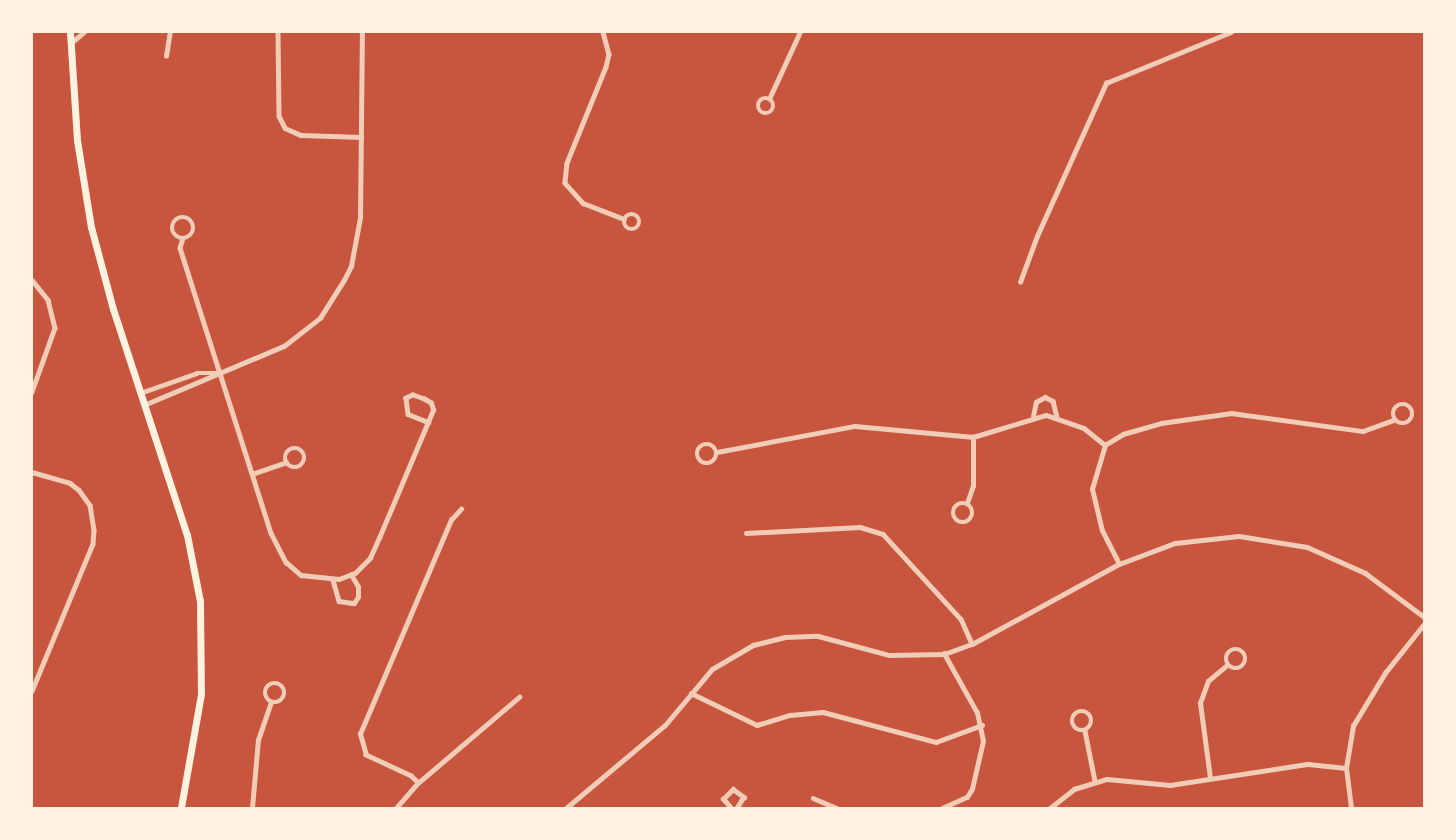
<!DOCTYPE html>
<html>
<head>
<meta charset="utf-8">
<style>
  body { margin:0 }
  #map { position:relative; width:1456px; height:840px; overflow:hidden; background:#c8553d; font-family:Cabin,sans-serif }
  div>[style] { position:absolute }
  .minor>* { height:4.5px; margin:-2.25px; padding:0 2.25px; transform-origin:2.25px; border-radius:2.25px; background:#f1ccb7 }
  .minor>.ring { margin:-2.25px; padding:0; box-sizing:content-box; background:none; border:4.5px solid #f1ccb7; border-radius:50% }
  .tertiary>* { height:5px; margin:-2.5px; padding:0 2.5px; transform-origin:2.5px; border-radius:2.5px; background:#f1ccb7 }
  .primary>* { height:7px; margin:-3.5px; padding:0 3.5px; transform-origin:3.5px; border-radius:3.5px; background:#fff3e0 }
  span { translate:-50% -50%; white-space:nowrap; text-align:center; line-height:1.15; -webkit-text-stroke:4.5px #fff3e0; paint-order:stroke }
  .frame { position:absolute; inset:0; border:33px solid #fff3e0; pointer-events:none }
</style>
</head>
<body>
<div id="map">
  <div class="minor">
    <i style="left:278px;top:32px;width:84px;rotate:89.3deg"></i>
    <i style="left:279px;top:116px;width:13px;rotate:63deg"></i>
    <i style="left:285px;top:128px;width:17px;rotate:24deg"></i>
    <i style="left:301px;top:135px;width:60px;rotate:1.9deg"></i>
    <i style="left:603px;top:32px;width:23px;rotate:75deg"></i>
    <i style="left:609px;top:54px;width:13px;rotate:103deg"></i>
    <i style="left:606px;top:67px;width:104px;rotate:112.1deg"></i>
    <i style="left:567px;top:163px;width:20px;rotate:96deg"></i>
    <i style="left:565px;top:183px;width:27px;rotate:48deg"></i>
    <i style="left:583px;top:203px;width:44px;rotate:21.3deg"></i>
    <i style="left:70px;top:44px;width:18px;rotate:-41deg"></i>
    <i style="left:166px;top:56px;width:24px;rotate:-81deg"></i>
    <i class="ring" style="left:758px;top:98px;width:11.5px;height:11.5px"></i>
    <i style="left:769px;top:99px;width:74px;rotate:-65.2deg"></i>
    <i class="ring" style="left:624px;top:214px;width:11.5px;height:11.5px"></i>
    <i class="ring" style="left:172px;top:217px;width:17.5px;height:17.5px"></i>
    <i style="left:183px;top:238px;width:10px;rotate:107deg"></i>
    <i style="left:180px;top:248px;width:299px;rotate:72.3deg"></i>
    <i style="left:271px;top:533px;width:33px;rotate:63deg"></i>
    <i style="left:286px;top:562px;width:20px;rotate:41deg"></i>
    <i style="left:301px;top:575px;width:38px;rotate:6deg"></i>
    <i style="left:339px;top:579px;width:17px;rotate:-21deg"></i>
    <i style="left:355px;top:573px;width:21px;rotate:-45deg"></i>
    <i style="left:370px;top:558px;width:22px;rotate:-66deg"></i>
    <i style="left:379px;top:538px;width:139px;rotate:-67.1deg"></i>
    <i style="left:433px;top:410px;width:7px;rotate:-106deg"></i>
    <i style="left:431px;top:403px;width:8px;rotate:-150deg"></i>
    <i style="left:424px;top:399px;width:12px;rotate:-160deg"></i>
    <i style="left:413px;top:395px;width:8px;rotate:157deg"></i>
    <i style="left:406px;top:398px;width:16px;rotate:83deg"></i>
    <i style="left:408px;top:414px;width:22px;rotate:22deg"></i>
    <i style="left:32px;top:280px;width:26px;rotate:51deg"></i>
    <i style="left:48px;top:300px;width:29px;rotate:76deg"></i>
    <i style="left:55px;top:328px;width:68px;rotate:109.8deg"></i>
    <i style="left:1020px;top:282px;width:49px;rotate:-69.7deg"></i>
    <i style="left:1037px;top:236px;width:168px;rotate:-65.7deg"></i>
    <i style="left:1106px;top:83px;width:135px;rotate:-22.2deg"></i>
    <i style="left:140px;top:393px;width:60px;rotate:-19.3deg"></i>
    <i style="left:197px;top:373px;width:20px"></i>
    <i class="ring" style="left:1393px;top:404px;width:15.5px;height:15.5px"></i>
    <i style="left:144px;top:405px;width:152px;rotate:-22.9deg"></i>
    <i style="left:284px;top:346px;width:46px;rotate:-37.9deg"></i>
    <i style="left:320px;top:318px;width:45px;rotate:-57.7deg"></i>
    <i style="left:344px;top:280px;width:16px;rotate:-63deg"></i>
    <i style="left:351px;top:266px;width:49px;rotate:-79.4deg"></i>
    <i style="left:360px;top:218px;width:186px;rotate:-89.4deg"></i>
    <i style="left:1033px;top:416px;width:14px;rotate:-78deg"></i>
    <i style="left:1036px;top:402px;width:10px;rotate:-29deg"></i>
    <i style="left:1045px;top:397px;width:9px;rotate:27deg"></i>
    <i style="left:1053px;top:401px;width:16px;rotate:76deg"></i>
    <i class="ring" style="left:697px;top:444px;width:15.5px;height:15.5px"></i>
    <i class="ring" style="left:285px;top:448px;width:15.5px;height:15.5px"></i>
    <i style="left:717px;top:452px;width:140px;rotate:-10.7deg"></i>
    <i style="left:855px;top:426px;width:119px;rotate:5.3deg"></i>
    <i style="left:973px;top:437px;width:76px;rotate:-16.8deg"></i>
    <i style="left:1046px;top:415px;width:40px;rotate:18.9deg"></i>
    <i style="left:1084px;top:428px;width:27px;rotate:39deg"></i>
    <i style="left:32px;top:472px;width:40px;rotate:16deg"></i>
    <i style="left:70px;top:483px;width:11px;rotate:38deg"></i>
    <i style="left:79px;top:490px;width:19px;rotate:54deg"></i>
    <i style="left:90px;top:505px;width:25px;rotate:81deg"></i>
    <i style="left:94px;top:530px;width:14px;rotate:94deg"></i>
    <i style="left:93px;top:544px;width:159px;rotate:112.5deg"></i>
    <i style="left:252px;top:474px;width:36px;rotate:-19deg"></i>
    <i class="ring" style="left:953px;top:503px;width:15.5px;height:15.5px"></i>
    <i style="left:967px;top:503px;width:18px;rotate:-71deg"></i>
    <i style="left:973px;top:486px;width:49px;rotate:-90deg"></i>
    <i style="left:746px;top:533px;width:114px;rotate:-3deg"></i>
    <i style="left:860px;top:527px;width:24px;rotate:17deg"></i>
    <i style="left:883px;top:534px;width:115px;rotate:47.5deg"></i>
    <i style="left:961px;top:619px;width:27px;rotate:66deg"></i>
    <i style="left:1119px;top:564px;width:37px;rotate:-117deg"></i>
    <i style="left:1102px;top:531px;width:43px;rotate:-103.4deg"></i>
    <i style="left:1092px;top:489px;width:46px;rotate:-73.5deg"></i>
    <i style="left:1105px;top:445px;width:21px;rotate:-31deg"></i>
    <i style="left:1123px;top:434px;width:40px;rotate:-16deg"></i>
    <i style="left:1161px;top:423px;width:71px;rotate:-8.1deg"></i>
    <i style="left:1231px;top:413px;width:133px;rotate:7.8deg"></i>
    <i style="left:1363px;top:431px;width:33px;rotate:-20deg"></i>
    <i style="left:333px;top:580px;width:22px;rotate:74deg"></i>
    <i style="left:339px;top:601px;width:15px;rotate:8deg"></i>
    <i style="left:354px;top:603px;width:7px;rotate:-56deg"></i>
    <i style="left:358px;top:597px;width:10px;rotate:-90deg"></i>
    <i style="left:358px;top:587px;width:14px;rotate:-120deg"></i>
    <i class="ring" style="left:1226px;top:649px;width:15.5px;height:15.5px"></i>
    <i class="ring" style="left:265px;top:683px;width:15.5px;height:15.5px"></i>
    <i style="left:691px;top:693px;width:73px;rotate:25.9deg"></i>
    <i style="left:757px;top:725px;width:34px;rotate:-17deg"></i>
    <i style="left:790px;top:715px;width:33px;rotate:-5deg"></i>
    <i style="left:823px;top:712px;width:117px;rotate:14.9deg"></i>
    <i style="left:936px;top:742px;width:49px;rotate:-20.3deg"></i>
    <i class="ring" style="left:1072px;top:711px;width:15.5px;height:15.5px"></i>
    <i style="left:1085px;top:731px;width:51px;rotate:78.7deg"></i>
    <i style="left:1210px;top:778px;width:76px;rotate:-97.6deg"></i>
    <i style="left:1200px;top:703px;width:23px;rotate:-70deg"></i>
    <i style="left:1208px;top:681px;width:25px;rotate:-40deg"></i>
    <i style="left:418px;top:783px;width:10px;rotate:-135deg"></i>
    <i style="left:411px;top:776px;width:50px;rotate:-155deg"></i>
    <i style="left:366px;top:755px;width:22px;rotate:-106deg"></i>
    <i style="left:360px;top:734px;width:233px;rotate:-67deg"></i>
    <i style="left:451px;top:520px;width:15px;rotate:-48deg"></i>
    <i style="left:813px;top:798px;width:26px;rotate:23deg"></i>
    <i style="left:252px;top:808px;width:68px;rotate:-85deg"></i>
    <i style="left:258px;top:740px;width:40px;rotate:-71.1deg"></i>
    <i style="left:396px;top:808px;width:33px;rotate:-49deg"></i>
    <i style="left:418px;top:783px;width:133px;rotate:-40.4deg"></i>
    <i style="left:731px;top:808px;width:12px;rotate:-132deg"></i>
    <i style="left:723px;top:799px;width:14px;rotate:-45deg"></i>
    <i style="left:733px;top:789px;width:14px;rotate:36deg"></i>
    <i style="left:744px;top:797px;width:13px;rotate:122deg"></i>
    <i style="left:942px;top:808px;width:27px;rotate:-24deg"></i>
    <i style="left:967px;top:797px;width:9px;rotate:-58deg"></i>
    <i style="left:972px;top:789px;width:49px;rotate:-77.1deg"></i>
    <i style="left:983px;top:741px;width:29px;rotate:-102deg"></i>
    <i style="left:977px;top:713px;width:68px;rotate:-119.2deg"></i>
    <i style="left:1050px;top:808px;width:31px;rotate:-38deg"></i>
    <i style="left:1074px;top:789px;width:34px;rotate:-17deg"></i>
    <i style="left:1107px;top:779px;width:63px;rotate:5.4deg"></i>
    <i style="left:1170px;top:785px;width:140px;rotate:-8.7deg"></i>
    <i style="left:1308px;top:764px;width:38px;rotate:6deg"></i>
    <i style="left:1351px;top:808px;width:40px;rotate:-97.1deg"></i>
    <i style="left:1346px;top:768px;width:43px;rotate:-80.5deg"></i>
    <i style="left:1353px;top:726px;width:62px;rotate:-58.9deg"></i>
    <i style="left:1385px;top:673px;width:63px;rotate:-51.5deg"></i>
  </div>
  <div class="tertiary">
    <i style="left:566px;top:808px;width:129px;rotate:-40deg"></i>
    <i style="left:665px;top:725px;width:73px;rotate:-50deg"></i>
    <i style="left:712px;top:669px;width:48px;rotate:-30.3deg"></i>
    <i style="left:753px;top:645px;width:33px;rotate:-14deg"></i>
    <i style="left:785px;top:637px;width:33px;rotate:-2deg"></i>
    <i style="left:818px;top:636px;width:73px;rotate:15deg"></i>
    <i style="left:889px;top:655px;width:55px;rotate:-1deg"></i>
    <i style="left:944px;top:654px;width:30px;rotate:-20deg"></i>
    <i style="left:972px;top:644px;width:167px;rotate:-28.6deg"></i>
    <i style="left:1119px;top:564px;width:60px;rotate:-20.6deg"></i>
    <i style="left:1175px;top:543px;width:64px;rotate:-6.2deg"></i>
    <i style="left:1239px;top:536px;width:69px;rotate:9.2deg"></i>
    <i style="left:1307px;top:547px;width:64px;rotate:24.1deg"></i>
    <i style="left:1365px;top:573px;width:74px;rotate:36.7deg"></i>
  </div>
  <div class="primary">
    <i style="left:70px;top:32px;width:108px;rotate:86.3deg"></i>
    <i style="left:77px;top:140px;width:88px;rotate:80.9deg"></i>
    <i style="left:91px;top:227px;width:85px;rotate:75deg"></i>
    <i style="left:113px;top:309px;width:238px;rotate:71.9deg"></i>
    <i style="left:187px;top:535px;width:67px;rotate:78.9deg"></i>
    <i style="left:200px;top:601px;width:93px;rotate:89.4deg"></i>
    <i style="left:201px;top:694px;width:116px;rotate:100deg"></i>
  </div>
  <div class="frame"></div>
</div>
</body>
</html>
